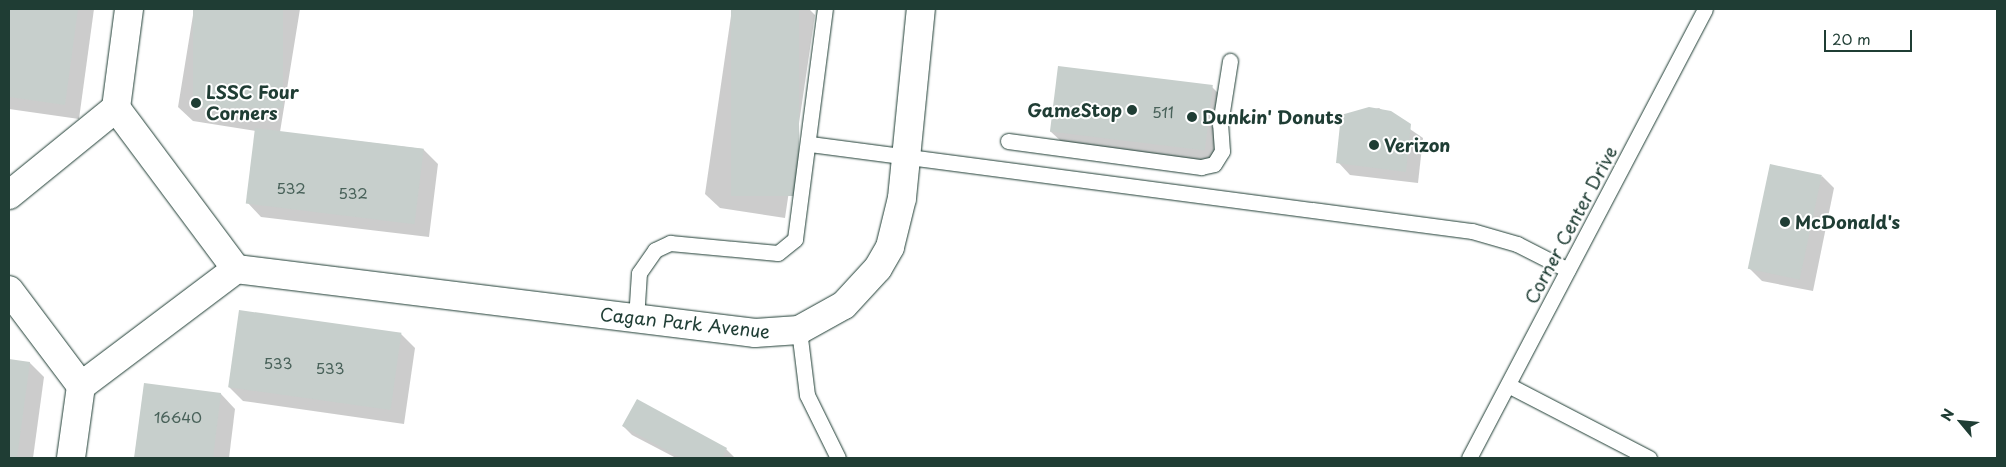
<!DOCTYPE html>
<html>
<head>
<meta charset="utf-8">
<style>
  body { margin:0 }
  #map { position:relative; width:2006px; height:467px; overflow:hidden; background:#fff; font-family:"Playpen Sans",sans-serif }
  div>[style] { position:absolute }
  .shadow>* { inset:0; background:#0003 }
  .building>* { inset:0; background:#c7cfcc; transform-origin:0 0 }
  .roads { filter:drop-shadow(0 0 1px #1f3d34) drop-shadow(0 0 1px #1f3d34) }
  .service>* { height:15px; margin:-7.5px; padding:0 7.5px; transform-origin:7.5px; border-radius:7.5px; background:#fff }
  .minor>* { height:28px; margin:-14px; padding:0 14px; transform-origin:14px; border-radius:14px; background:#fff }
  .dots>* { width:14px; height:14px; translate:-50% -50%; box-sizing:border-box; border:2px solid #fff; border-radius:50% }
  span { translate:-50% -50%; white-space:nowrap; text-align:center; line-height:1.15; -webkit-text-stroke:4px #fff; paint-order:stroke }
  .number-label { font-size:15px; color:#49625a }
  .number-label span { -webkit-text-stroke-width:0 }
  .poi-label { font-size:18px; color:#1f3d34; font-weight:700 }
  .left { translate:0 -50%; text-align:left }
  .right { translate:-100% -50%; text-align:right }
  .street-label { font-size:18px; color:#1f3d34 }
  .frame { position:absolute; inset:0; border:10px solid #1f3d34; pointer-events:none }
  .north { position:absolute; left:1936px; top:397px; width:50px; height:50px; -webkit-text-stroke:4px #fff; paint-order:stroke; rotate:298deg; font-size:14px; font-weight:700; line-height:20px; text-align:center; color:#1f3d34 }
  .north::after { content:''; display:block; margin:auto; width:18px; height:22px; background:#1f3d34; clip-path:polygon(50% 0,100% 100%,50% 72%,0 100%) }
  .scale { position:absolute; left:1824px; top:30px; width:88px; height:22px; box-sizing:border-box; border:2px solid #1f3d34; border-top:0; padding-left:6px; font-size:15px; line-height:18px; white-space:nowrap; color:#1f3d34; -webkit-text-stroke:4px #fff; paint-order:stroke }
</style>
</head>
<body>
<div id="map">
  <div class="shadow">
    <i style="clip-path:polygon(9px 9px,94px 9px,79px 119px,9px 109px)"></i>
    <i style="clip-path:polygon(194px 9px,300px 9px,280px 132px,423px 149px,438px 164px,429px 237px,261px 217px,247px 202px,256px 131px,193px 121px,178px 107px)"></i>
    <i style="clip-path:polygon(732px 9px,809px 9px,815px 15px,785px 218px,720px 208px,705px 194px)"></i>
    <i style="clip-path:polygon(1212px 87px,1224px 99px,1217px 165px,1063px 143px,1050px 131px)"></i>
    <i style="clip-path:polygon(1379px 108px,1423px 138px,1418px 183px,1350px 175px,1338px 162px,1342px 116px)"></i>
    <i style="clip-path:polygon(1822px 176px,1834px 188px,1813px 291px,1762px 281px,1750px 269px)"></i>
    <i style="clip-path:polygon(401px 334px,415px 348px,404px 424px,243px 401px,229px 387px)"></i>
    <i style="clip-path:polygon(9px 360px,30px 363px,44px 377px,33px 458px,9px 458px)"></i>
    <i style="clip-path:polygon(145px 385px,221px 394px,235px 409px,229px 458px,136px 458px)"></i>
    <i style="clip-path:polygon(637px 400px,726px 449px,735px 458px,676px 458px,632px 435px,623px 426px)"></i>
  </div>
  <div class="building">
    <i style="clip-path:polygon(9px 9px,78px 9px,65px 105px,9px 97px)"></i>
    <i style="left:193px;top:9px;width:90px;height:99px"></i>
    <i style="left:731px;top:9px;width:68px;height:187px"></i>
    <i style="left:1058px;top:66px;width:156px;height:66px;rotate:7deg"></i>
    <i style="clip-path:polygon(1369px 107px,1391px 111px,1411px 124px,1406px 172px,1336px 163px,1341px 115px)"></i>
    <i style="left:255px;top:128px;width:170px;height:76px;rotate:7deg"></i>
    <i style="left:1770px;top:164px;width:53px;height:107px;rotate:12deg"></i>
    <i style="left:239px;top:310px;width:164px;height:78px;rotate:8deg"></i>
    <i style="clip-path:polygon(9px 359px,30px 362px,17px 458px,9px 458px)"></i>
    <i style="clip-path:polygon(144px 383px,221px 393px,213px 458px,134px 458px)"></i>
    <i style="clip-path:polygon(637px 399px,727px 448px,722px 458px,681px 458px,622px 426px)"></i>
  </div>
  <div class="roads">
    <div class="service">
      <i style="left:1008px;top:141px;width:195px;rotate:7.7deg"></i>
      <i style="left:1201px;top:167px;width:13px;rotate:-13deg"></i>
      <i style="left:1214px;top:164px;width:15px;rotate:-58deg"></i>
      <i style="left:1222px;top:151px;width:27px;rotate:-94deg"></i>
      <i style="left:1220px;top:124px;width:64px;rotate:-81deg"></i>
      <i style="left:810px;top:144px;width:668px;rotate:7.49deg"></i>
      <i style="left:1472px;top:231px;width:47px;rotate:16.1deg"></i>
      <i style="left:1517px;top:244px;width:57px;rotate:27deg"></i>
      <i style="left:636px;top:319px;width:46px;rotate:-86.3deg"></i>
      <i style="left:639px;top:273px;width:28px;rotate:-55deg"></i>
      <i style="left:655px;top:250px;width:17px;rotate:-25deg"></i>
      <i style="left:670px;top:243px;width:108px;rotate:5.3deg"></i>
      <i style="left:778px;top:253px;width:22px;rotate:-39deg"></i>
      <i style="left:795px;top:239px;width:232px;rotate:-82.6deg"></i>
      <i style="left:799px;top:330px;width:65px;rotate:83deg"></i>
      <i style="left:807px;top:395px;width:70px;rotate:63.8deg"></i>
      <i style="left:1508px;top:385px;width:159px;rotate:27.4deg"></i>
      <i style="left:1469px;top:458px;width:507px;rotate:-62.27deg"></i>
    </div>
    <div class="minor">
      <i style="left:9px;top:195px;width:138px;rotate:-39.1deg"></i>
      <i style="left:116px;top:108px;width:100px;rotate:-82.5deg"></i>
      <i style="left:236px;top:269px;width:523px;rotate:7.03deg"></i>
      <i style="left:755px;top:333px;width:44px;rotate:-3.9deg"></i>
      <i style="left:799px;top:330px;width:51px;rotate:-29.1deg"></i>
      <i style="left:844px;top:305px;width:50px;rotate:-47.4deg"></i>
      <i style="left:878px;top:268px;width:24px;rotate:-60deg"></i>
      <i style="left:890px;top:247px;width:50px;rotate:-76.2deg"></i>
      <i style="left:902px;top:198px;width:190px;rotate:-84.3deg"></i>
      <i style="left:9px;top:290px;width:120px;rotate:53.1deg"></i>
      <i style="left:71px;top:458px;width:73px;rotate:-82.1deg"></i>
      <i style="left:81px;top:386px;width:194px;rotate:-37deg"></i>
      <i style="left:236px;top:269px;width:201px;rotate:-126.7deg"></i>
    </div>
  </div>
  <div class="dots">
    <i style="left:196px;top:103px;background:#1f3d34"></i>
    <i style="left:1132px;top:110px;background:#1f3d34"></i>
    <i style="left:1192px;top:117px;background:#1f3d34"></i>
    <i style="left:1374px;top:145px;background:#1f3d34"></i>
    <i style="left:1785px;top:222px;background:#1f3d34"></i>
  </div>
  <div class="number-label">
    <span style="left:1163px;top:112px">511</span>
    <span style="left:291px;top:188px">532</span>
    <span style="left:353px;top:193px">532</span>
    <span style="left:278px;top:363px">533</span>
    <span style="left:330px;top:368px">533</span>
    <span style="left:178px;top:417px">16640</span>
  </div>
  <div class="poi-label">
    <span class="left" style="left:206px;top:103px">LSSC Four<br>Corners</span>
    <span class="right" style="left:1122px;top:110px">GameStop</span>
    <span class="left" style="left:1202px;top:117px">Dunkin' Donuts</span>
    <span class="left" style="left:1384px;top:145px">Verizon</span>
    <span class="left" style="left:1795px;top:222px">McDonald's</span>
  </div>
  <div class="street-label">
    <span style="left:1571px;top:225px;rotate:-62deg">Corner Center Drive</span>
    <span style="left:685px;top:323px;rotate:6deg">Cagan Park Avenue</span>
  </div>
  <div class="frame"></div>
  <div class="north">N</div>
  <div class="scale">20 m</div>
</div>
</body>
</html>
